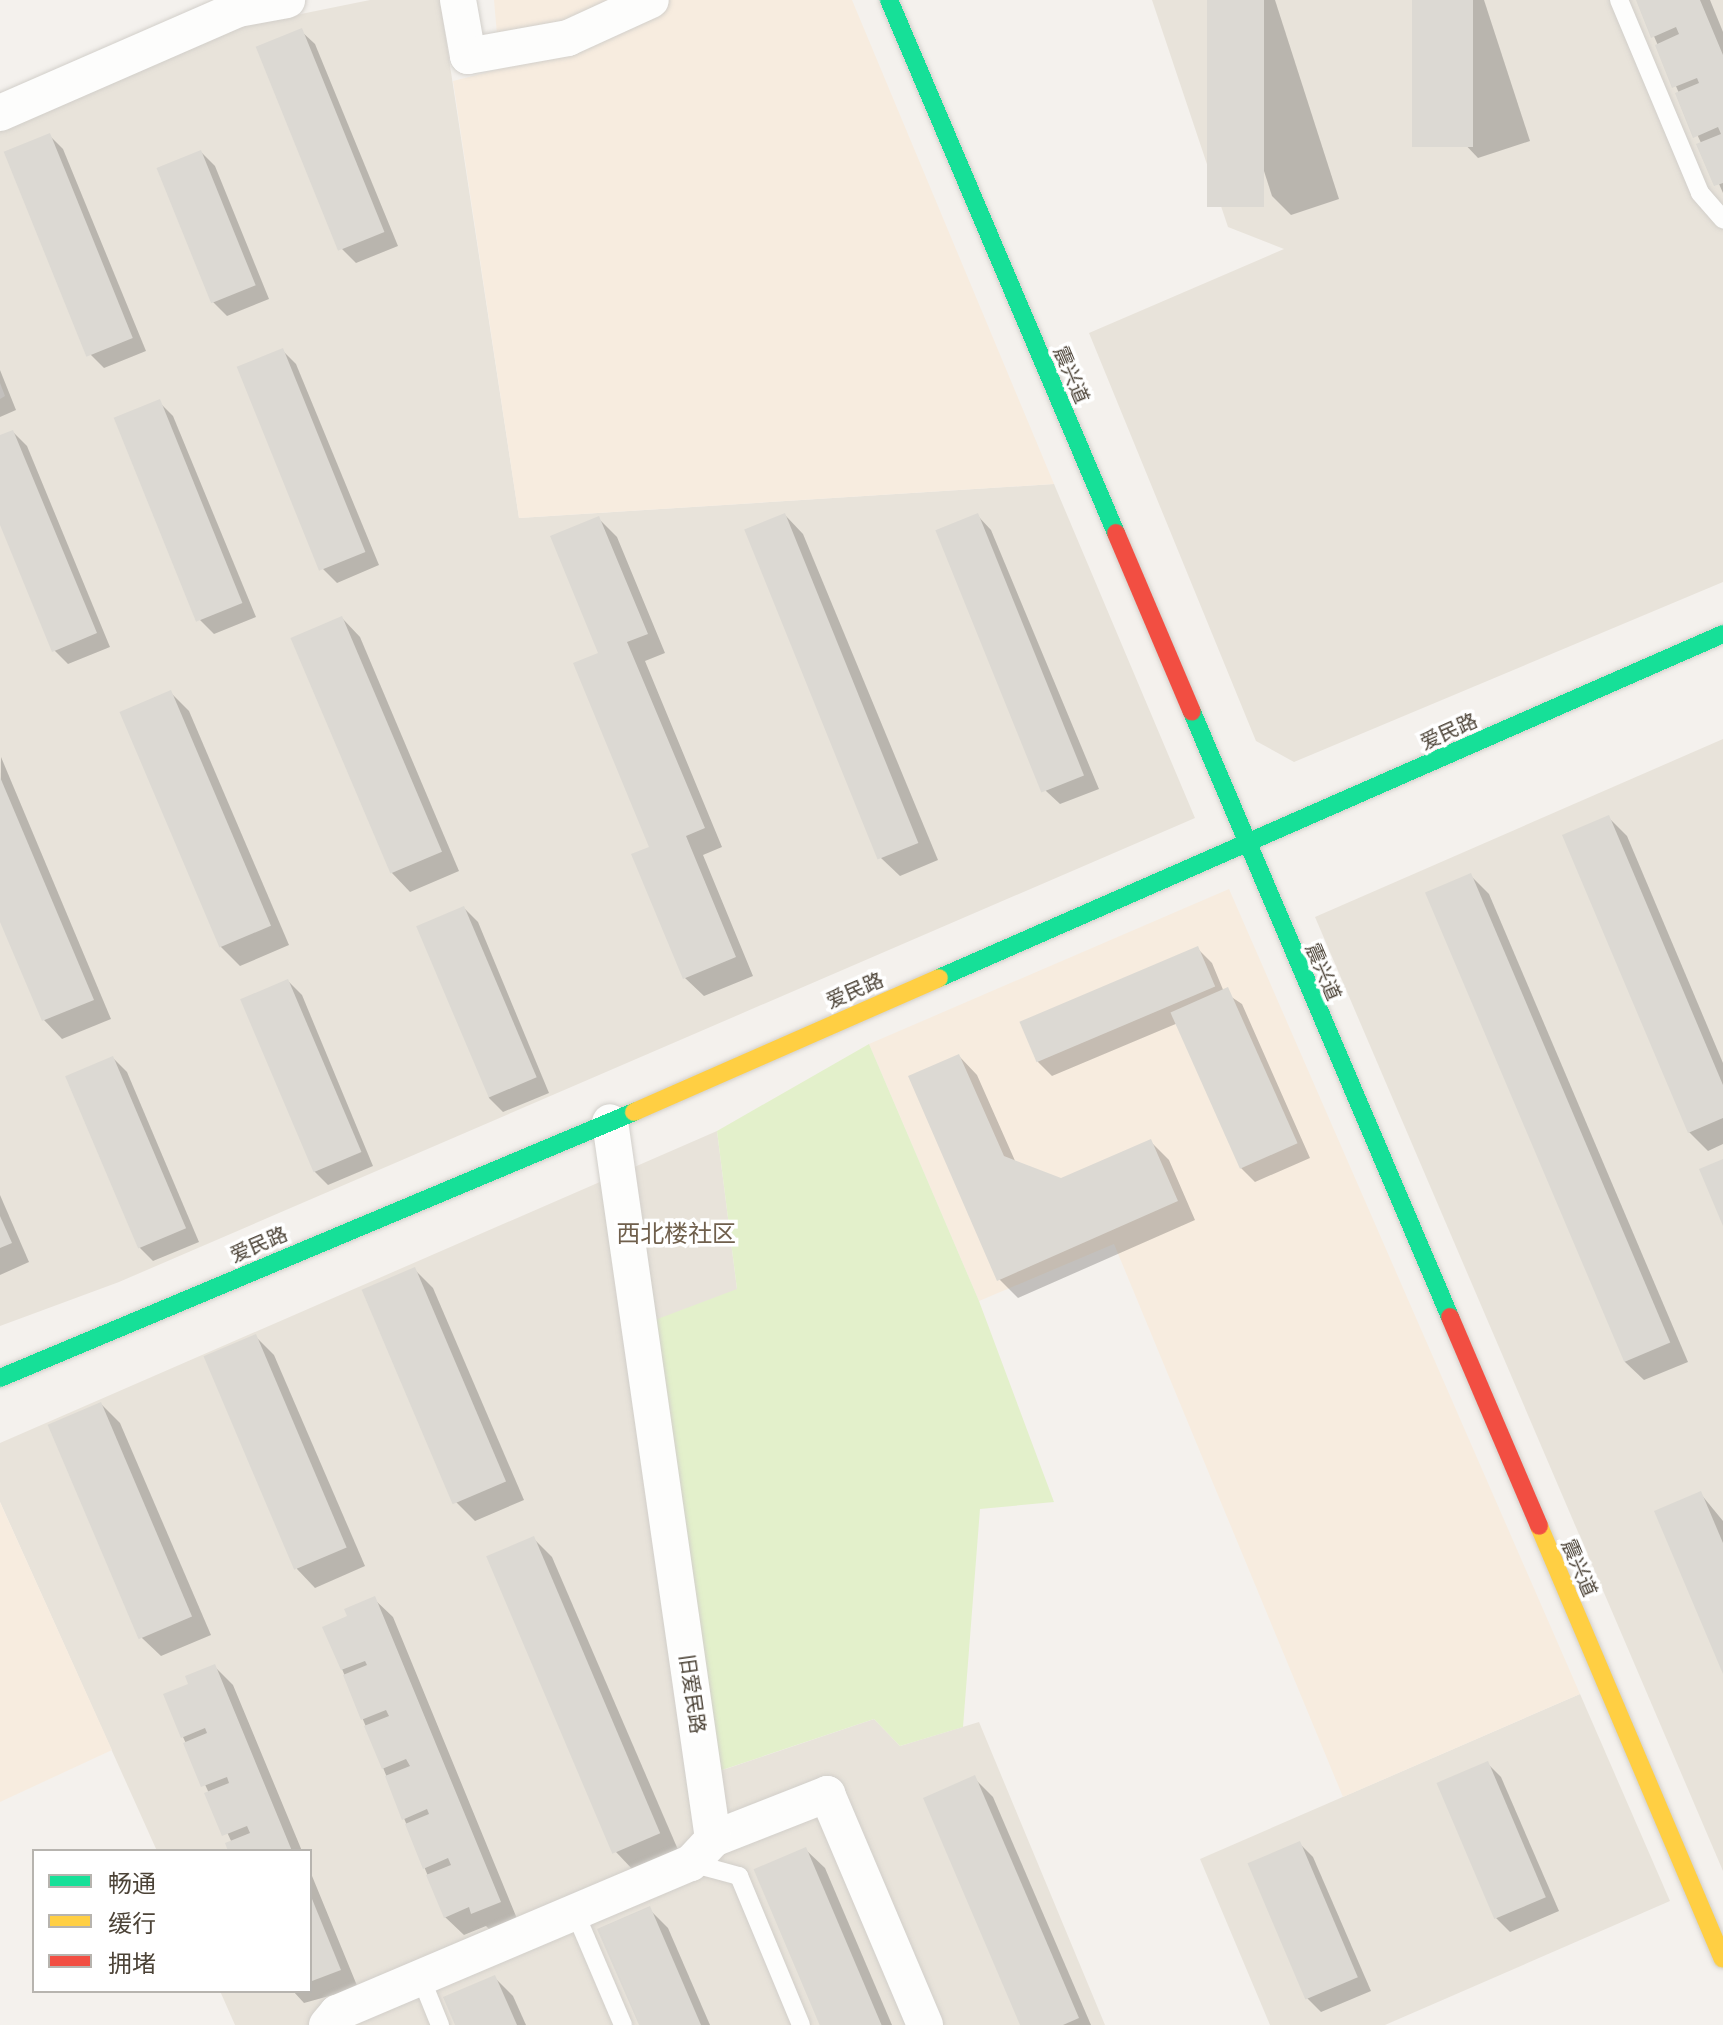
<!DOCTYPE html>
<html>
<head>
<meta charset="utf-8">
<style>
  body { margin:0 }
  #map { position:relative; width:1723px; height:2025px; overflow:hidden; background:#f4f1ed; font-family:"Fira Sans Condensed","Noto Sans SC",sans-serif }
  div>[style] { position:absolute }
  .residential>* { inset:0; background:#e8e3da }
  .commercial>* { inset:0; background:#f7ecdf }
  .green>* { inset:0; background:#e3f0cb }
  .shadow>* { inset:0; background:#0003 }
  .building>* { inset:0; background:#dcd9d3; transform-origin:0 0 }
  .roads { filter:drop-shadow(0 0 2px #d2cfca) drop-shadow(0 0 2px #d2cfca) }
  .lane>* { height:18px; margin:-9px; padding:0 9px; transform-origin:9px; border-radius:9px; background:#fdfdfc }
  .street>* { height:36px; margin:-18px; padding:0 18px; transform-origin:18px; border-radius:18px; background:#fdfdfc }
  .fast>* { height:18px; margin:-9px; padding:0 9px; transform-origin:9px; border-radius:9px; background:#16e098 }
  .slow>* { height:18px; margin:-9px; padding:0 9px; transform-origin:9px; border-radius:9px; background:#ffcf43 }
  .jam>* { height:18px; margin:-9px; padding:0 9px; transform-origin:9px; border-radius:9px; background:#f24e42 }
  span { translate:-50% -50%; white-space:nowrap; text-align:center; line-height:1.15; -webkit-text-stroke:7px #fff; paint-order:stroke }
  .street-label { font-size:20px; color:#4c4337 }
  .quarter-label { font-size:24px; color:#70604d }
  .legend { position:absolute; left:32px; top:1849px; width:280px; height:144px; box-sizing:border-box; background:#fff; border:2px solid #b7b4af; margin:0; padding:10px 14px; list-style:none; font-size:24px; color:#4c4337 }
  .legend li { display:flex; align-items:center; gap:16px; height:40px }
  .legend b { width:40px; border:2px solid #b7b4af }
</style>
</head>
<body>
<div id="map">
  <div class="residential">
    <i style="clip-path:polygon(370px 0,440px 0,519px 518px,1054px 484px,1195px 818px,119px 1282px,0 1326px,0 399px,5px 396px,0 383px,0 131px,227px 29px)"></i>
    <i style="clip-path:polygon(1152px 0,1723px 0,1723px 582px,1294px 762px,1256px 741px,1089px 333px,1284px 249px,1228px 227px)"></i>
    <i style="clip-path:polygon(1723px 739px,1723px 1871px,1315px 917px)"></i>
    <i style="clip-path:polygon(717px 1131px,737px 1289px,708px 1775px,874px 1719px,900px 1746px,979px 1722px,1105px 2025px,235px 2025px,220px 1991px,310px 1991px,310px 1851px,157px 1851px,0 1502px,0 1443px)"></i>
    <i style="clip-path:polygon(1580px 1694px,1670px 1901px,1385px 2025px,1270px 2025px,1200px 1859px)"></i>
  </div>
  <div class="commercial">
    <i style="clip-path:polygon(494px 0,852px 0,1054px 484px,519px 518px,453px 81px,500px 69px)"></i>
    <i style="clip-path:polygon(1229px 889px,1580px 1694px,1343px 1797px,1114px 1244px,979px 1301px,869px 1044px)"></i>
    <i style="clip-path:polygon(0 1502px,112px 1750px,0 1802px)"></i>
  </div>
  <div class="green">
    <i style="clip-path:polygon(869px 1044px,979px 1301px,1054px 1502px,980px 1509px,963px 1727px,900px 1746px,874px 1719px,707px 1775px,639px 1326px,737px 1289px,717px 1131px)"></i>
  </div>
  <div class="shadow">
    <i style="clip-path:polygon(1209px 0,1275px 0,1339px 199px,1291px 215px,1272px 196px)"></i>
    <i style="clip-path:polygon(1414px 0,1484px 0,1530px 141px,1478px 158px,1460px 139px)"></i>
    <i style="clip-path:polygon(1638px 0,1710px 0,1723px 32px,1723px 193px)"></i>
    <i style="clip-path:polygon(301px 31px,315px 44px,398px 246px,356px 263px,342px 249px)"></i>
    <i style="clip-path:polygon(49px 135px,63px 149px,146px 351px,104px 368px,90px 354px)"></i>
    <i style="clip-path:polygon(201px 152px,215px 166px,269px 299px,227px 316px,213px 302px)"></i>
    <i style="clip-path:polygon(282px 350px,296px 364px,379px 565px,337px 583px,323px 569px)"></i>
    <i style="clip-path:polygon(0 370px,16px 410px,0 417px)"></i>
    <i style="clip-path:polygon(159px 402px,173px 416px,256px 617px,214px 634px,200px 620px)"></i>
    <i style="clip-path:polygon(13px 432px,27px 446px,110px 647px,68px 664px,54px 650px,0 520px,0 437px)"></i>
    <i style="clip-path:polygon(785px 515px,803px 534px,938px 860px,900px 876px,881px 858px)"></i>
    <i style="clip-path:polygon(978px 516px,991px 530px,1099px 789px,1060px 804px,1046px 791px)"></i>
    <i style="clip-path:polygon(598px 518px,617px 537px,665px 653px,645px 661px,722px 847px,703px 855px,753px 976px,704px 996px,685px 978px,600px 654px)"></i>
    <i style="clip-path:polygon(342px 618px,360px 637px,459px 871px,410px 892px,392px 873px)"></i>
    <i style="clip-path:polygon(171px 693px,189px 711px,289px 945px,240px 966px,221px 947px)"></i>
    <i style="clip-path:polygon(1px 757px,111px 1019px,62px 1039px,44px 1020px,0 917px)"></i>
    <i style="clip-path:polygon(1608px 817px,1627px 836px,1723px 1063px,1723px 1144px,1708px 1151px,1689px 1132px)"></i>
    <i style="clip-path:polygon(1471px 876px,1489px 894px,1688px 1362px,1644px 1380px,1625px 1362px)"></i>
    <i style="clip-path:polygon(464px 908px,478px 922px,549px 1093px,503px 1112px,489px 1098px)"></i>
    <i style="clip-path:polygon(1198px 949px,1212px 963px,1224px 992px,1242px 1004px,1310px 1158px,1255px 1182px,1241px 1168px,1178px 1023px,1052px 1076px,1038px 1062px,1022px 1023px)"></i>
    <i style="clip-path:polygon(288px 981px,302px 995px,373px 1166px,328px 1185px,314px 1171px)"></i>
    <i style="clip-path:polygon(959px 1056px,977px 1075px,1016px 1163px,1061px 1181px,1150px 1141px,1169px 1160px,1195px 1220px,1018px 1298px,999px 1279px)"></i>
    <i style="clip-path:polygon(113px 1058px,127px 1072px,199px 1242px,153px 1261px,139px 1247px)"></i>
    <i style="clip-path:polygon(0 1195px,29px 1262px,0 1275px)"></i>
    <i style="clip-path:polygon(414px 1269px,433px 1288px,524px 1500px,475px 1521px,456px 1502px,365px 1291px)"></i>
    <i style="clip-path:polygon(255px 1336px,274px 1355px,365px 1566px,315px 1588px,297px 1569px)"></i>
    <i style="clip-path:polygon(101px 1404px,120px 1423px,211px 1635px,161px 1656px,142px 1638px)"></i>
    <i style="clip-path:polygon(1700px 1493px,1723px 1521px,1723px 1669px)"></i>
    <i style="clip-path:polygon(533px 1538px,552px 1557px,679px 1852px,634px 1871px,616px 1852px)"></i>
    <i style="clip-path:polygon(374px 1599px,393px 1617px,518px 1921px,492px 1932px,486px 1926px,464px 1935px,445px 1917px,342px 1669px,350px 1617px)"></i>
    <i style="clip-path:polygon(214px 1666px,233px 1685px,302px 1851px,230px 1851px,232px 1843px,183px 1737px,190px 1685px)"></i>
    <i style="clip-path:polygon(1487px 1763px,1501px 1777px,1559px 1911px,1510px 1932px,1496px 1918px)"></i>
    <i style="clip-path:polygon(974px 1778px,993px 1797px,1091px 2025px,1022px 2025px)"></i>
    <i style="clip-path:polygon(1299px 1843px,1313px 1857px,1371px 1991px,1321px 2012px,1307px 1998px)"></i>
    <i style="clip-path:polygon(806px 1850px,825px 1868px,892px 2025px,823px 2025px)"></i>
    <i style="clip-path:polygon(310px 1871px,358px 1988px,304px 2003px,293px 1991px,310px 1991px)"></i>
    <i style="clip-path:polygon(649px 1909px,668px 1928px,710px 2025px,641px 2025px)"></i>
    <i style="clip-path:polygon(494px 1977px,513px 1996px,526px 2025px,457px 2025px)"></i>
  </div>
  <div class="building">
    <i style="left:1207px;top:0;width:57px;height:207px"></i>
    <i style="left:1412px;top:0;width:61px;height:147px"></i>
    <i style="clip-path:polygon(1636px 0,1700px 0,1723px 55px,1723px 183px,1714px 186px,1696px 144px,1721px 134px,1718px 127px,1693px 138px,1675px 93px,1699px 83px,1697px 78px,1672px 88px,1655px 45px,1679px 34px,1676px 27px,1651px 38px)"></i>
    <i style="left:302px;top:28px;width:220px;height:50px;rotate:68deg"></i>
    <i style="left:50px;top:133px;width:221px;height:50px;rotate:68deg"></i>
    <i style="left:201px;top:150px;width:146px;height:48px;rotate:68deg"></i>
    <i style="left:283px;top:348px;width:220px;height:50px;rotate:68deg"></i>
    <i style="left:160px;top:399px;width:220px;height:50px;rotate:68deg"></i>
    <i style="clip-path:polygon(13px 430px,97px 633px,52px 652px,0 525px,0 435px)"></i>
    <i style="left:785px;top:513px;width:356px;height:44px;rotate:68deg"></i>
    <i style="left:978px;top:513px;width:283px;height:46px;rotate:68deg"></i>
    <i style="clip-path:polygon(599px 516px,648px 634px,627px 642px,705px 828px,686px 836px,736px 957px,683px 979px,631px 854px,649px 847px,573px 663px,598px 653px,550px 536px)"></i>
    <i style="left:342px;top:616px;width:256px;height:56px;rotate:67deg"></i>
    <i style="left:171px;top:690px;width:256px;height:56px;rotate:67deg"></i>
    <i style="clip-path:polygon(0 777px,94px 1000px,42px 1021px,0 922px)"></i>
    <i style="clip-path:polygon(1609px 815px,1723px 1085px,1723px 1118px,1688px 1133px,1562px 835px)"></i>
    <i style="left:1471px;top:873px;width:510px;height:50px;rotate:67deg"></i>
    <i style="left:464px;top:906px;width:186px;height:52px;rotate:67deg"></i>
    <i style="left:1198px;top:946px;width:44px;height:194px;rotate:67deg"></i>
    <i style="left:288px;top:979px;width:188px;height:52px;rotate:67deg"></i>
    <i style="left:1228px;top:987px;width:171px;height:63px;rotate:66deg"></i>
    <i style="clip-path:polygon(959px 1054px,1004px 1156px,1061px 1178px,1151px 1139px,1178px 1201px,997px 1281px,908px 1076px)"></i>
    <i style="left:113px;top:1056px;width:187px;height:52px;rotate:67deg"></i>
    <i style="clip-path:polygon(1723px 1159px,1723px 1226px,1699px 1169px)"></i>
    <i style="clip-path:polygon(0 1216px,12px 1243px,0 1248px)"></i>
    <i style="left:415px;top:1267px;width:233px;height:58px;rotate:67deg"></i>
    <i style="left:256px;top:1334px;width:232px;height:57px;rotate:67deg"></i>
    <i style="left:101px;top:1402px;width:233px;height:58px;rotate:67deg"></i>
    <i style="clip-path:polygon(1701px 1491px,1723px 1543px,1723px 1674px,1654px 1511px)"></i>
    <i style="left:534px;top:1536px;width:323px;height:52px;rotate:67deg"></i>
    <i style="clip-path:polygon(375px 1596px,501px 1902px,471px 1914px,469px 1907px,444px 1918px,426px 1875px,451px 1865px,448px 1858px,423px 1869px,405px 1824px,429px 1814px,427px 1809px,402px 1820px,385px 1776px,410px 1766px,406px 1759px,382px 1769px,364px 1726px,389px 1716px,386px 1710px,361px 1720px,343px 1675px,367px 1665px,365px 1661px,341px 1670px,322px 1627px,347px 1616px,344px 1609px)"></i>
    <i style="clip-path:polygon(215px 1664px,292px 1851px,228px 1851px,225px 1843px,250px 1833px,247px 1826px,222px 1836px,204px 1793px,229px 1783px,227px 1777px,201px 1787px,183px 1743px,207px 1733px,205px 1728px,181px 1738px,163px 1694px,188px 1684px,185px 1676px)"></i>
    <i style="left:1488px;top:1761px;width:148px;height:56px;rotate:67deg"></i>
    <i style="clip-path:polygon(975px 1775px,1079px 2018px,1063px 2025px,1020px 2025px,923px 1798px)"></i>
    <i style="left:1300px;top:1841px;width:148px;height:57px;rotate:67deg"></i>
    <i style="left:806px;top:1847px;width:194px;height:57px;rotate:67deg"></i>
    <i style="clip-path:polygon(310px 1894px,341px 1970px,312px 1981px,310px 1977px)"></i>
    <i style="clip-path:polygon(650px 1906px,701px 2025px,639px 2025px,597px 1929px)"></i>
    <i style="clip-path:polygon(495px 1975px,517px 2025px,455px 2025px,443px 1997px)"></i>
  </div>
  <div class="roads">
    <div class="lane">
      <i style="left:1619px;top:0;width:209px;rotate:67.2deg"></i>
      <i style="left:1700px;top:193px;width:35px;rotate:49deg"></i>
      <i style="left:691px;top:1863px;width:50px;rotate:15.2deg"></i>
      <i style="left:739px;top:1876px;width:161px;rotate:67.4deg"></i>
      <i style="left:574px;top:1910px;width:125px;rotate:66.9deg"></i>
      <i style="left:421px;top:1978px;width:51px;rotate:68deg"></i>
    </div>
    <div class="street">
      <i style="left:458px;top:0;width:57px;rotate:79.9deg"></i>
      <i style="left:468px;top:56px;width:102px;rotate:-10.2deg"></i>
      <i style="left:568px;top:38px;width:91px;rotate:-24.6deg"></i>
      <i style="left:0;top:113px;width:260px;rotate:-23.6deg"></i>
      <i style="left:238px;top:9px;width:50px;rotate:-10.4deg"></i>
      <i style="left:713px;top:1839px;width:123px;rotate:-21.5deg"></i>
      <i style="left:827px;top:1794px;width:251px;rotate:67deg"></i>
      <i style="left:327px;top:2025px;width:16px;rotate:-50deg"></i>
      <i style="left:337px;top:2013px;width:384px;rotate:-23deg"></i>
      <i style="left:691px;top:1863px;width:33px;rotate:-47deg"></i>
      <i style="left:713px;top:1839px;width:724px;rotate:-98.17deg"></i>
    </div>
    <div class="fast">
      <i style="left:889px;top:0;width:579px;rotate:66.93deg"></i>
      <i style="left:1192px;top:712px;width:658px;rotate:66.9deg"></i>
      <i style="left:939px;top:978px;width:856px;rotate:-23.69deg"></i>
      <i style="left:0;top:1378px;width:688px;rotate:-22.76deg"></i>
    </div>
    <div class="slow">
      <i style="left:634px;top:1112px;width:333px;rotate:-23.7deg"></i>
      <i style="left:1539px;top:1526px;width:470px;rotate:67deg"></i>
    </div>
    <div class="jam">
      <i style="left:1116px;top:533px;width:194px;rotate:67deg"></i>
      <i style="left:1450px;top:1317px;width:227px;rotate:66.9deg"></i>
    </div>
  </div>
  <div class="street-label">
    <span style="left:1071px;top:375px;rotate:67deg">震兴道</span>
    <span style="left:1449px;top:732px;rotate:-24deg">爱民路</span>
    <span style="left:1323px;top:972px;rotate:67deg">震兴道</span>
    <span style="left:855px;top:991px;rotate:-23deg">爱民路</span>
    <span style="left:259px;top:1245px;rotate:-23deg">爱民路</span>
    <span style="left:1579px;top:1568px;rotate:67deg">震兴道</span>
    <span style="left:692px;top:1694px;rotate:82deg">旧爱民路</span>
  </div>
  <div class="quarter-label">
    <span style="left:676px;top:1235px">西北楼社区</span>
  </div>
  <ul class="legend">
  <li><b style="height:10px;background:#16e098"></b>畅通</li>
  <li><b style="height:10px;background:#ffcf43"></b>缓行</li>
  <li><b style="height:10px;background:#f24e42"></b>拥堵</li>
  </ul>
</div>
</body>
</html>
